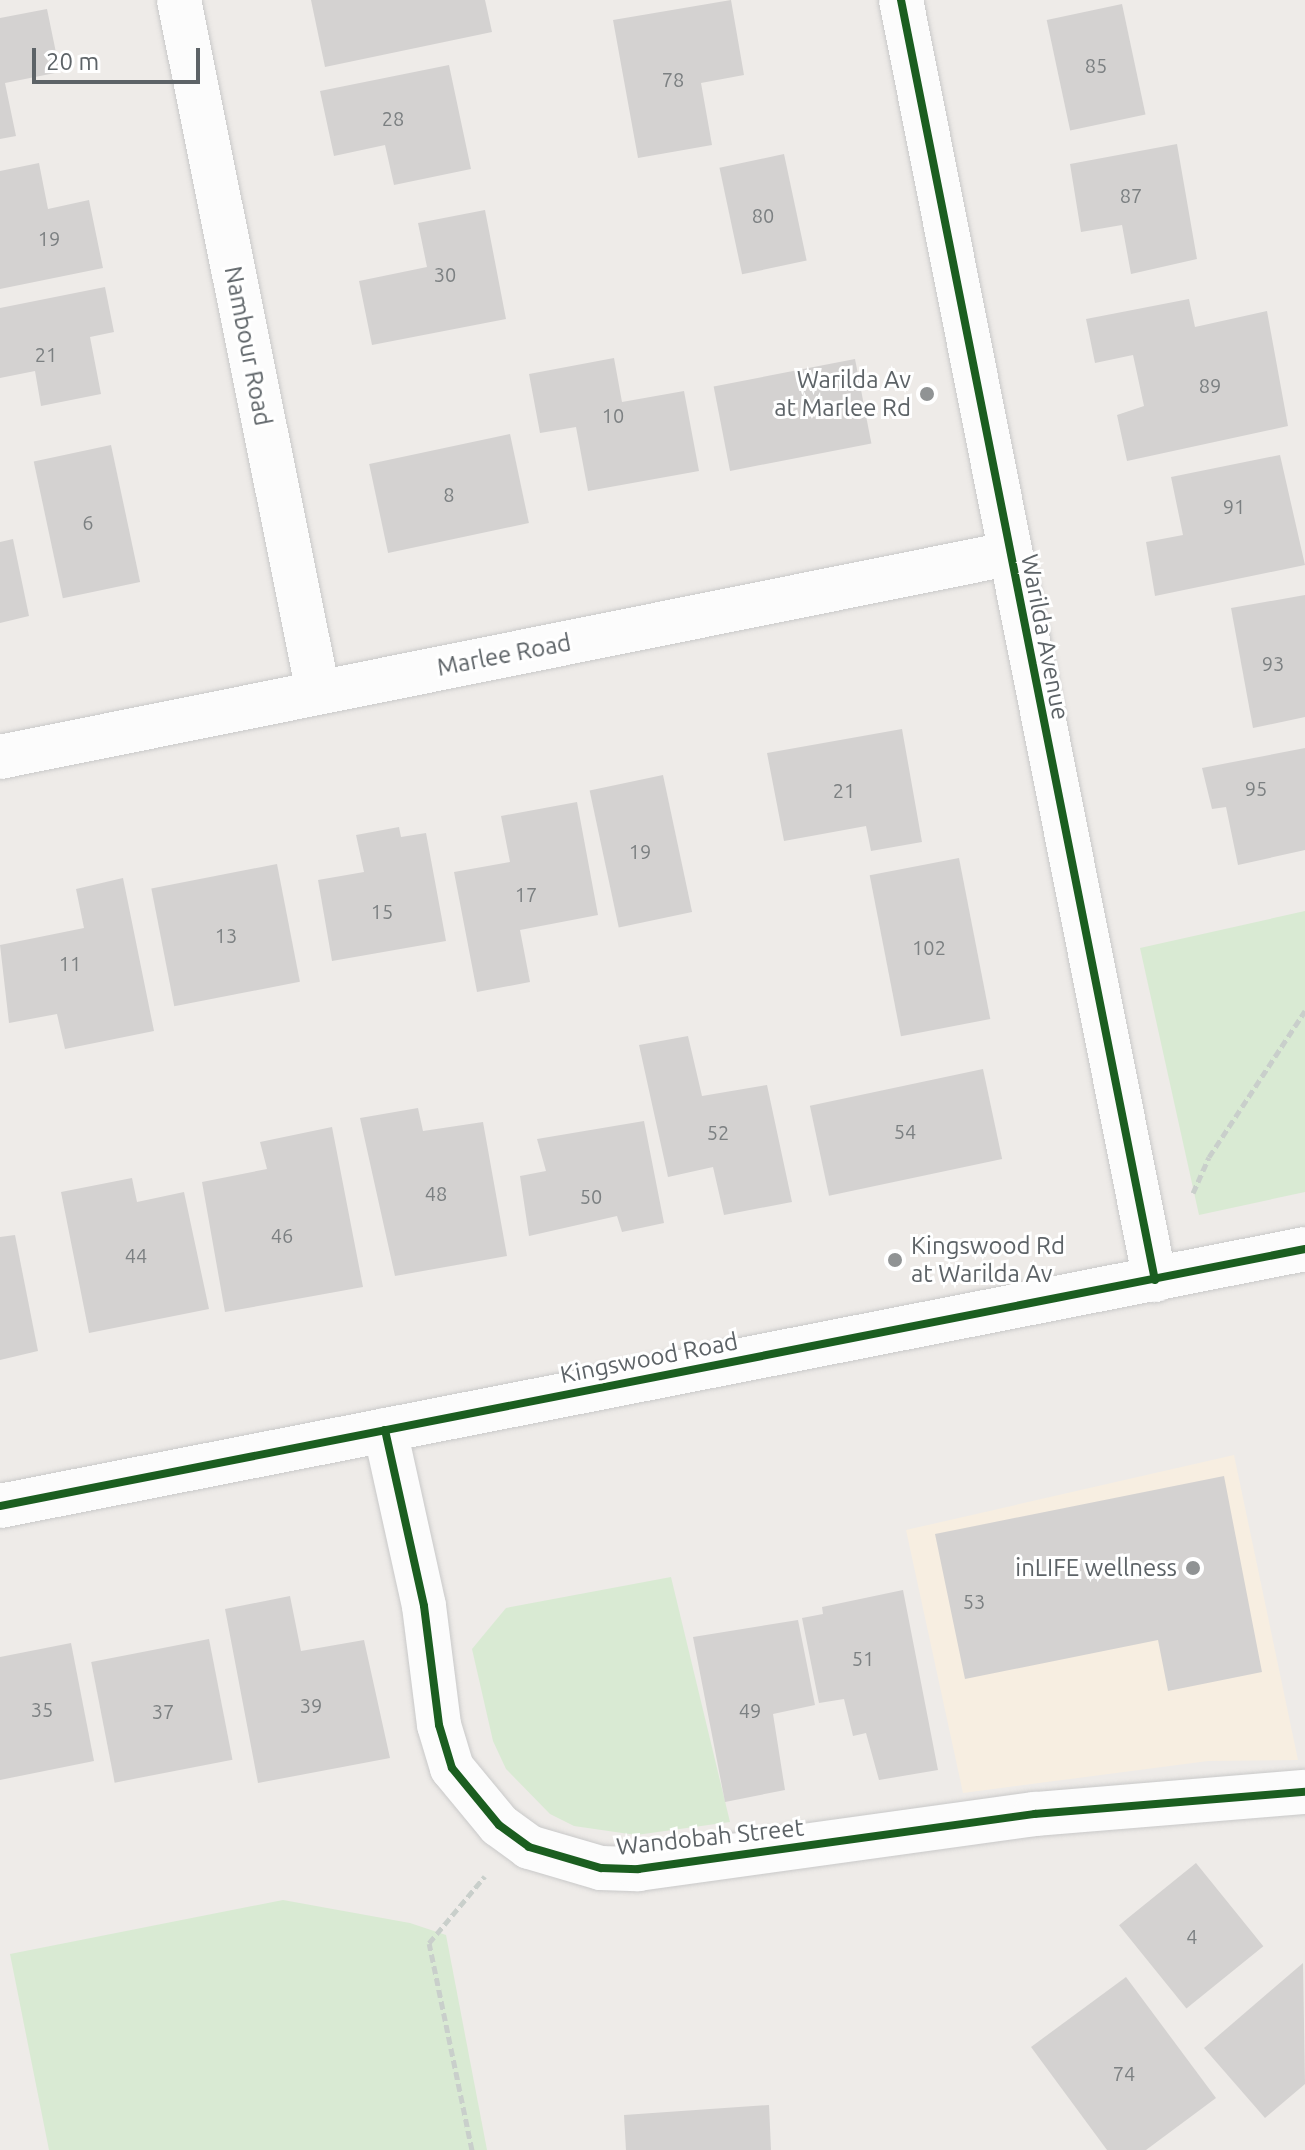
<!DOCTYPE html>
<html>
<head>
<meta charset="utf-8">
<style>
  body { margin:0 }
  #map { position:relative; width:1305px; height:2150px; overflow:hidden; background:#eeebe8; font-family:Ubuntu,sans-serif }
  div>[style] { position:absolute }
  .commercial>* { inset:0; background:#f7eee1 }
  .green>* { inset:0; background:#d9ead3 }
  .building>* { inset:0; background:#d4d2d1; transform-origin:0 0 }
  .path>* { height:5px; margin-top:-2.5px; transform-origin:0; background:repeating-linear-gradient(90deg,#c9cfcb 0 8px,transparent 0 12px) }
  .roads { filter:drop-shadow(0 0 2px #c9c9c9) drop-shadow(0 0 2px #c9c9c9) }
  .minor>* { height:44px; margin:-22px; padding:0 22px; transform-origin:22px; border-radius:22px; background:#fcfcfc }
  .cycleway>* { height:8px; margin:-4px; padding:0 4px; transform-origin:4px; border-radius:4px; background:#1b5e20 }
  .dots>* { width:22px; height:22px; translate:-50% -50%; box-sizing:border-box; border:4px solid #fff; border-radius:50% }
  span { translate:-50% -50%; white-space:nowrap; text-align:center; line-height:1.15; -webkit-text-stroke:6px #fff; paint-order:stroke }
  .number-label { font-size:20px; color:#7c8082 }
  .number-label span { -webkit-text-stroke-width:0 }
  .street-label { font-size:24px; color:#5d6367 }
  .poi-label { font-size:24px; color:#5d6367 }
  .right { translate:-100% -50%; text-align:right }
  .left { translate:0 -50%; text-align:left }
  .scale { position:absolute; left:32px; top:48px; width:168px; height:36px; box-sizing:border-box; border:4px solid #5d6367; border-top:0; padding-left:10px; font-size:24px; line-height:28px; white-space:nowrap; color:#5d6367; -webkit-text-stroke:6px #fff; paint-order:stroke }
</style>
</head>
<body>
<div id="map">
  <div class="commercial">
    <i style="clip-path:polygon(1234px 1455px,1298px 1760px,1208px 1761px,963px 1793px,906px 1530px)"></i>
  </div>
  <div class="green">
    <i style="clip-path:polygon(1305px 911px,1305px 1192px,1199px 1215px,1140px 948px)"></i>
    <i style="clip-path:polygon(671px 1577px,730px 1822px,636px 1835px,574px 1826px,550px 1814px,506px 1769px,493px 1741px,472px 1649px,506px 1608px)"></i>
    <i style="clip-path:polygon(283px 1900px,410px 1923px,446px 1935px,487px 2150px,49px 2150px,10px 1954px)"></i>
  </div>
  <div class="building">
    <i style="clip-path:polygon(311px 0,485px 0,492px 32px,325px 67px)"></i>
    <i style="clip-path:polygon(731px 0,744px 75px,701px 83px,712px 145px,638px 158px,613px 20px)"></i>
    <i style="left:1122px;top:4px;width:113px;height:77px;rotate:78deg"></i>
    <i style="clip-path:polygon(47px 9px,60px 72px,5px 83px,16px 136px,0 139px,0 18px)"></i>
    <i style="clip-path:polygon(449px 65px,471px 169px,394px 185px,385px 145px,334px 156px,320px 91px)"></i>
    <i style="clip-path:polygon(1177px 144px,1197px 259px,1131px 274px,1122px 225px,1081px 232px,1070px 164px)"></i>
    <i style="left:784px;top:154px;width:109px;height:66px;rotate:78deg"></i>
    <i style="clip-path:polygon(39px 163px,48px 209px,89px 200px,103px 268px,0 289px,0 171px)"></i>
    <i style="clip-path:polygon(485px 210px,506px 319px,372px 345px,359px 281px,427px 267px,418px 223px)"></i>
    <i style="clip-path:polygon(105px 287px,114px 332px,90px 337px,101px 394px,41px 406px,35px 371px,0 378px,0 308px)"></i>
    <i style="clip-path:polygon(1189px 299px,1195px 327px,1267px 311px,1288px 426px,1127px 461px,1117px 415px,1144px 406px,1133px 355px,1095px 363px,1086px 319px)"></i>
    <i style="clip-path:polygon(614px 358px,622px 402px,684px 391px,699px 471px,588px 491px,576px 427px,540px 433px,529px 374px)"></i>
    <i style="left:855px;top:359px;width:86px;height:144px;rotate:79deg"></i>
    <i style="left:510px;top:434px;width:91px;height:144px;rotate:78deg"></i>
    <i style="left:111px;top:445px;width:140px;height:79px;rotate:78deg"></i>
    <i style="clip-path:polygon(1280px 455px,1305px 565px,1155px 596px,1146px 542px,1183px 535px,1171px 477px)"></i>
    <i style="clip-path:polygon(13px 539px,29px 616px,0 623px,0 542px)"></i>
    <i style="clip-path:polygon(1305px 595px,1305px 717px,1253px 728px,1231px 608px)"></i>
    <i style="clip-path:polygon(902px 729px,922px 842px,871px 851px,866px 826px,784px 841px,767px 753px)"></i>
    <i style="clip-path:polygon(1305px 748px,1305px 850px,1238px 865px,1226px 807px,1212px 809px,1202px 768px)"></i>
    <i style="left:663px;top:775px;width:140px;height:75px;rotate:78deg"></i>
    <i style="clip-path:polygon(577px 802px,598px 915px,520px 930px,530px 982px,477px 992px,454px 872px,510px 862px,501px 816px)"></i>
    <i style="clip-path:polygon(399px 827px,401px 837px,426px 833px,446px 941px,332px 961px,318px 880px,364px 872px,356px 835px)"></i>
    <i style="left:959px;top:858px;width:164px;height:91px;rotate:79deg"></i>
    <i style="left:277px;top:864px;width:120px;height:128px;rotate:79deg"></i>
    <i style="clip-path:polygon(123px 878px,154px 1031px,65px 1049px,57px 1014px,9px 1023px,0 945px,84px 928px,76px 889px)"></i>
    <i style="clip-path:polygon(688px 1036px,702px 1096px,767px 1085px,792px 1202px,724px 1215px,713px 1167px,668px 1177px,639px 1045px)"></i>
    <i style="left:983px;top:1069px;width:92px;height:177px;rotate:78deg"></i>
    <i style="clip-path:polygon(418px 1108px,423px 1131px,483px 1122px,507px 1256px,395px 1276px,360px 1118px)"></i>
    <i style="clip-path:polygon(644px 1121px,664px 1223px,622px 1232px,617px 1216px,529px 1236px,520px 1176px,546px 1171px,537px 1139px)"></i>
    <i style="clip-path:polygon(332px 1127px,363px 1287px,225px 1312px,202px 1182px,267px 1169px,260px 1142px)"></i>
    <i style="clip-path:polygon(132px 1178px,137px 1202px,184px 1192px,209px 1309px,89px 1333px,61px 1192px)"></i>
    <i style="clip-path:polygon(15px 1235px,38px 1351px,0 1360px,0 1237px)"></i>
    <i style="clip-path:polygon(1224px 1476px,1262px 1672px,1168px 1691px,1158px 1640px,965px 1679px,935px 1534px)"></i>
    <i style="clip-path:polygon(903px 1590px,938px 1770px,879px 1780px,866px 1733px,853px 1736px,844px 1699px,819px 1703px,802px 1618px,823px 1614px,822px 1607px)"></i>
    <i style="clip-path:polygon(290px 1596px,301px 1651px,364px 1640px,390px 1758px,258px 1783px,225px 1609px)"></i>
    <i style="clip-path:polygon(798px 1620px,815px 1705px,773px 1714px,785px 1790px,725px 1802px,693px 1637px)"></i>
    <i style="left:209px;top:1639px;width:123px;height:120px;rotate:79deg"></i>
    <i style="clip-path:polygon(71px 1643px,94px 1761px,0 1780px,0 1657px)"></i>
    <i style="left:1196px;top:1863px;width:107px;height:99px;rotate:51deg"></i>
    <i style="clip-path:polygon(1303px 1963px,1305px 2084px,1265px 2118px,1204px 2048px)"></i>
    <i style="clip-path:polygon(1126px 1977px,1216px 2098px,1146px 2150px,1107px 2150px,1031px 2047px)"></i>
    <i style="clip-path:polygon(769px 2105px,771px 2150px,626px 2150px,624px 2115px)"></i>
  </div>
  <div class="path">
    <i style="left:1193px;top:1193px;width:39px;rotate:-66deg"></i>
    <i style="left:1209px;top:1157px;width:175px;rotate:-56.7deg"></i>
    <i style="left:472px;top:2150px;width:211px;rotate:-101.7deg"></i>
    <i style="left:429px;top:1943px;width:87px;rotate:-50.1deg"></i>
  </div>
  <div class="roads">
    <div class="minor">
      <i style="left:179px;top:0;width:706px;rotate:78.64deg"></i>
      <i style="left:901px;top:0;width:1305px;rotate:78.78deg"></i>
      <i style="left:0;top:757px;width:1028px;rotate:-11.39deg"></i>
      <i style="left:385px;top:1430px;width:180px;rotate:77.5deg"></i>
      <i style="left:424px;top:1606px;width:120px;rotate:82.8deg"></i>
      <i style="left:439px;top:1725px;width:45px;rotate:73.2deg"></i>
      <i style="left:452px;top:1768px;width:74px;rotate:50.5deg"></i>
      <i style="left:499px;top:1825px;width:37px;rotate:36deg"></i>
      <i style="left:529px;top:1847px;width:75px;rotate:16.3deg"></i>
      <i style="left:601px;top:1868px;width:37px;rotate:2deg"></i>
      <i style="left:638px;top:1869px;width:401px;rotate:-7.9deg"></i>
      <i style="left:1035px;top:1814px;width:271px;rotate:-4.7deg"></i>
      <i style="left:0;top:1506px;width:1330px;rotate:-11.14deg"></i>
    </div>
  </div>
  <div class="cycleway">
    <i style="left:901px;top:0;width:1305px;rotate:78.78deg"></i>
    <i style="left:385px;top:1430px;width:180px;rotate:77.5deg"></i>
    <i style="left:424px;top:1606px;width:120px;rotate:82.8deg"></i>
    <i style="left:439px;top:1725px;width:45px;rotate:73.2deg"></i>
    <i style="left:452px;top:1768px;width:74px;rotate:50.5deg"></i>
    <i style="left:499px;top:1825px;width:37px;rotate:36deg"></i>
    <i style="left:529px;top:1847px;width:75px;rotate:16.3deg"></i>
    <i style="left:601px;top:1868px;width:37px;rotate:2deg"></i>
    <i style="left:638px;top:1869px;width:401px;rotate:-7.9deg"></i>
    <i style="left:1035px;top:1814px;width:271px;rotate:-4.7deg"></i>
    <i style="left:0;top:1506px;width:1330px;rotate:-11.14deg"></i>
  </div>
  <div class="dots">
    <i style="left:927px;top:394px;background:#909394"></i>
    <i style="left:895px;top:1260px;background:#909394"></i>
    <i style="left:1193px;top:1568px;background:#909394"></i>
  </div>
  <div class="number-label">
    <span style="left:1096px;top:65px">85</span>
    <span style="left:673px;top:79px">78</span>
    <span style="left:393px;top:118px">28</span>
    <span style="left:1131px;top:195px">87</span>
    <span style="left:763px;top:215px">80</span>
    <span style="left:49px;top:238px">19</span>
    <span style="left:445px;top:274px">30</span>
    <span style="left:46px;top:354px">21</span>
    <span style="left:1210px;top:385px">89</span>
    <span style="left:613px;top:415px">10</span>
    <span style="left:449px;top:494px">8</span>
    <span style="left:1234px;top:506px">91</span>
    <span style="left:88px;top:522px">6</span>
    <span style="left:1273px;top:663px">93</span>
    <span style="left:1256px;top:788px">95</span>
    <span style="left:844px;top:790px">21</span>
    <span style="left:640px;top:851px">19</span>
    <span style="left:526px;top:894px">17</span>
    <span style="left:382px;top:911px">15</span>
    <span style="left:226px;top:935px">13</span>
    <span style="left:929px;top:947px">102</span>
    <span style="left:70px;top:963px">11</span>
    <span style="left:905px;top:1131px">54</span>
    <span style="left:718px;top:1132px">52</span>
    <span style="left:436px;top:1193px">48</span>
    <span style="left:591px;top:1196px">50</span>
    <span style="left:282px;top:1235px">46</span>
    <span style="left:136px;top:1255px">44</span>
    <span style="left:974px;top:1601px">53</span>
    <span style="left:863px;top:1658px">51</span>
    <span style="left:311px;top:1705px">39</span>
    <span style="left:42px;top:1709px">35</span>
    <span style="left:750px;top:1710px">49</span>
    <span style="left:163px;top:1711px">37</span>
    <span style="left:1192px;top:1936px">4</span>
    <span style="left:1124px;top:2073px">74</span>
  </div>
  <div class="street-label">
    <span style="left:248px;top:346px;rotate:79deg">Nambour Road</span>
    <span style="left:1045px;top:637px;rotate:79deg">Warilda Avenue</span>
    <span style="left:504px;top:655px;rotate:-11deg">Marlee Road</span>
    <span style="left:649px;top:1358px;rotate:-11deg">Kingswood Road</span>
    <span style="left:710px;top:1837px;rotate:-6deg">Wandobah Street</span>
  </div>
  <div class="poi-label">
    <span class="right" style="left:911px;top:394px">Warilda Av<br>at Marlee Rd</span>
    <span class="left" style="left:911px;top:1260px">Kingswood Rd<br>at Warilda Av</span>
    <span class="right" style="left:1177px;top:1568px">inLIFE wellness</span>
  </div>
  <div class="scale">20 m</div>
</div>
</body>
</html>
